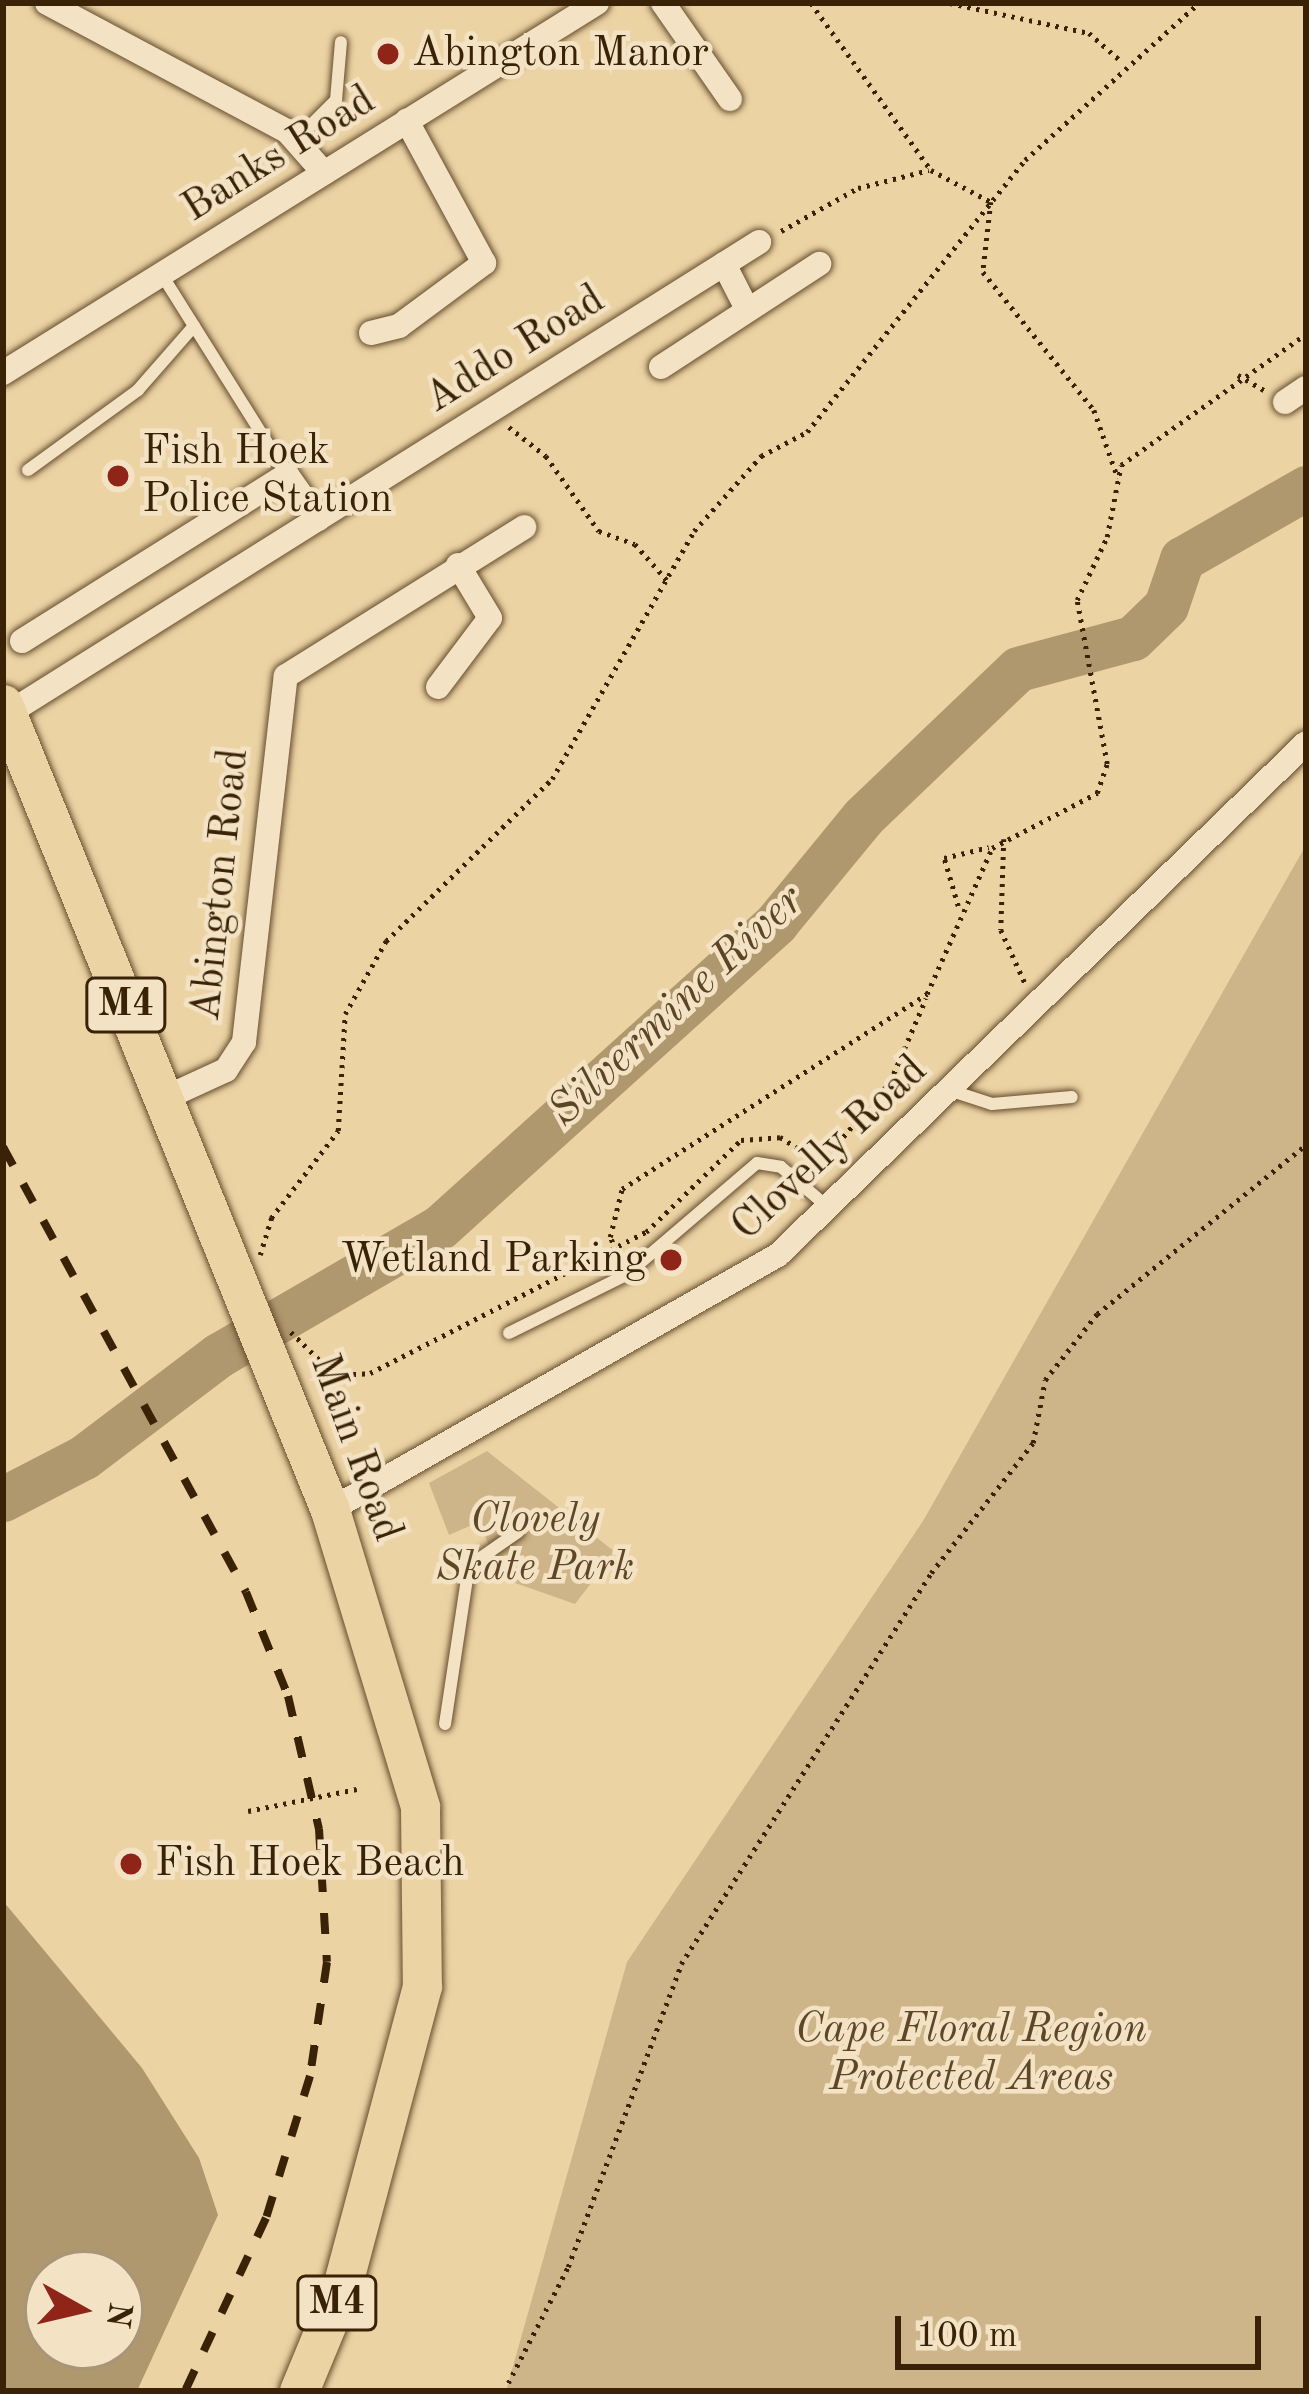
<!DOCTYPE html>
<html>
<head>
<meta charset="utf-8">
<style>
  body { margin:0 }
  #map { position:relative; width:1309px; height:2394px; overflow:hidden; background:#ecd3a4; font-family:"Old Standard TT",serif }
  div>[style] { position:absolute }
  .green>* { inset:0; background:#ceb589 }
  .water>* { inset:0; background:#af976e }
  .river>* { height:45px; margin:-22.5px; padding:0 22.5px; transform-origin:22.5px; border-radius:22.5px; background:#af976e }
  .path>* { height:4.5px; margin-top:-2.25px; transform-origin:0; background:repeating-linear-gradient(90deg,#392206 0 3px,transparent 0 9px) }
  .roads { filter:drop-shadow(0 0 3px #664e2e) drop-shadow(0 0 3px #664e2e) }
  .lane>* { height:12px; margin:-6px; padding:0 6px; transform-origin:6px; border-radius:6px; background:#f3e2c4 }
  .street>* { height:24px; margin:-12px; padding:0 12px; transform-origin:12px; border-radius:12px; background:#f3e2c4 }
  .primary>* { height:39px; margin:-19.5px; padding:0 19.5px; transform-origin:19.5px; border-radius:19.5px; background:#ecd3a4 }
  .rail>* { height:8px; margin-top:-4px; transform-origin:0; background:repeating-linear-gradient(90deg,#392206 0 21px,transparent 0 42px) }
  .dots>* { width:33px; height:33px; translate:-50% -50%; box-sizing:border-box; border:6px solid #f3e2c4; border-radius:50% }
  span { translate:-50% -50%; white-space:nowrap; text-align:center; line-height:1.15; -webkit-text-stroke:9px #f3e2c4; paint-order:stroke }
  .shield-label span { padding:3px 9px; background:#f3e2c4; border:3px solid; border-radius:9px; -webkit-text-stroke-width:0 }
  .shield-label { font-size:39px; color:#392206; font-weight:700 }
  .poi-label { font-size:42px; color:#392206 }
  .left { translate:0 -50%; text-align:left }
  .right { translate:-100% -50%; text-align:right }
  .street-label { font-size:42px; color:#392206 }
  .park-label { font-size:42px; color:#5e4727; font-style:italic }
  .water-label { font-size:45px; color:#5c4525; font-style:italic }
  .frame { position:absolute; inset:0; border:6px solid #392206; pointer-events:none }
  .north { position:absolute; left:24px; top:2250px; width:120px; height:120px; box-sizing:border-box; background:#f3e2c4; border:3px solid #a99578; border-radius:50%; rotate:98deg; font-size:33px; font-weight:700; line-height:48px; text-align:center; color:#392206 }
  .north::after { content:''; display:block; margin:auto; width:42px; height:54px; background:#8f2418; clip-path:polygon(50% 0,100% 100%,50% 72%,0 100%) }
  .scale { position:absolute; left:895px; top:2316px; width:366px; height:54px; box-sizing:border-box; border:6px solid #392206; border-top:0; padding-left:15px; font-size:36px; line-height:42px; white-space:nowrap; color:#392206; -webkit-text-stroke:9px #f3e2c4; paint-order:stroke }
</style>
</head>
<body>
<div id="map">
  <div class="green">
    <i style="clip-path:polygon(1306px 845px,1306px 2391px,506px 2391px,627px 1962px,923px 1521px)"></i>
    <i style="clip-path:polygon(487px 1451px,615px 1552px,575px 1604px,498px 1577px,481px 1521px,449px 1535px,429px 1483px)"></i>
  </div>
  <div class="water">
    <i style="clip-path:polygon(evenodd,3px 1901px,142px 2068px,199px 2158px,218px 2215px,137px 2391px,3px 2391px,3px 1901px,48px 2274px,120px 2274px,120px 2346px,48px 2346px,48px 2274px)"></i>
  </div>
  <div class="river">
    <i style="left:3px;top:1499px;width:91px;rotate:-27.4deg"></i>
    <i style="left:84px;top:1457px;width:169px;rotate:-37.1deg"></i>
    <i style="left:219px;top:1355px;width:255px;rotate:-30.1deg"></i>
    <i style="left:440px;top:1227px;width:453px;rotate:-42.1deg"></i>
    <i style="left:776px;top:923px;width:137px;rotate:-50.6deg"></i>
    <i style="left:863px;top:817px;width:214px;rotate:-43.7deg"></i>
    <i style="left:1018px;top:669px;width:119px;rotate:-15.1deg"></i>
    <i style="left:1133px;top:638px;width:46px;rotate:-44.1deg"></i>
    <i style="left:1166px;top:606px;width:50px;rotate:-71.2deg"></i>
    <i style="left:1182px;top:559px;width:143px;rotate:-29.8deg"></i>
  </div>
  <div class="path">
    <i style="left:811px;top:3px;width:206px;rotate:54.3deg"></i>
    <i style="left:931px;top:170px;width:68px;rotate:28.1deg"></i>
    <i style="left:991px;top:202px;width:70px;rotate:96.5deg"></i>
    <i style="left:983px;top:272px;width:177px;rotate:51.2deg"></i>
    <i style="left:1094px;top:410px;width:72px;rotate:70.6deg"></i>
    <i style="left:950px;top:3px;width:142px;rotate:12.2deg"></i>
    <i style="left:1089px;top:33px;width:44px;rotate:41.3deg"></i>
    <i style="left:781px;top:231px;width:88px;rotate:-29.2deg"></i>
    <i style="left:858px;top:188px;width:73px;rotate:-14.2deg"></i>
    <i style="left:1238px;top:375px;width:30px;rotate:30deg"></i>
    <i style="left:509px;top:427px;width:47px;rotate:38.1deg"></i>
    <i style="left:546px;top:456px;width:92px;rotate:54.8deg"></i>
    <i style="left:599px;top:531px;width:38px;rotate:20deg"></i>
    <i style="left:635px;top:544px;width:48px;rotate:48.4deg"></i>
    <i style="left:1004px;top:839px;width:91px;rotate:91.9deg"></i>
    <i style="left:1001px;top:930px;width:58px;rotate:65.6deg"></i>
    <i style="left:958px;top:906px;width:50px;rotate:-106.3deg"></i>
    <i style="left:944px;top:858px;width:46px;rotate:-13.7deg"></i>
    <i style="left:814px;top:1171px;width:117px;rotate:-49.5deg"></i>
    <i style="left:890px;top:1082px;width:91px;rotate:-66.8deg"></i>
    <i style="left:260px;top:1255px;width:39px;rotate:-73deg"></i>
    <i style="left:271px;top:1218px;width:110px;rotate:-52.4deg"></i>
    <i style="left:338px;top:1131px;width:117px;rotate:-86.6deg"></i>
    <i style="left:345px;top:1014px;width:84px;rotate:-60.7deg"></i>
    <i style="left:386px;top:941px;width:232px;rotate:-44.3deg"></i>
    <i style="left:552px;top:779px;width:286px;rotate:-60.2deg"></i>
    <i style="left:694px;top:531px;width:101px;rotate:-48.2deg"></i>
    <i style="left:761px;top:456px;width:52px;rotate:-27.6deg"></i>
    <i style="left:807px;top:432px;width:349px;rotate:-51.3deg"></i>
    <i style="left:1025px;top:160px;width:234px;rotate:-42.1deg"></i>
    <i style="left:619px;top:1259px;width:24px;rotate:-112deg"></i>
    <i style="left:610px;top:1237px;width:49px;rotate:-76deg"></i>
    <i style="left:622px;top:1189px;width:362px;rotate:-32.6deg"></i>
    <i style="left:927px;top:994px;width:160px;rotate:-66deg"></i>
    <i style="left:992px;top:848px;width:119px;rotate:-27.6deg"></i>
    <i style="left:1097px;top:793px;width:31px;rotate:-71deg"></i>
    <i style="left:1107px;top:764px;width:167px;rotate:-100.4deg"></i>
    <i style="left:1077px;top:600px;width:70px;rotate:-64.5deg"></i>
    <i style="left:1107px;top:537px;width:73px;rotate:-79deg"></i>
    <i style="left:1121px;top:465px;width:227px;rotate:-35.3deg"></i>
    <i style="left:291px;top:1332px;width:62px;rotate:44.3deg"></i>
    <i style="left:335px;top:1375px;width:35px;rotate:-3deg"></i>
    <i style="left:370px;top:1373px;width:310px;rotate:-27.1deg"></i>
    <i style="left:646px;top:1232px;width:132px;rotate:-44.1deg"></i>
    <i style="left:741px;top:1140px;width:39px;rotate:-4deg"></i>
    <i style="left:780px;top:1137px;width:47px;rotate:32deg"></i>
    <i style="left:248px;top:1811px;width:111px;rotate:-11.4deg"></i>
    <i style="left:504px;top:2391px;width:140px;rotate:-62.7deg"></i>
    <i style="left:568px;top:2267px;width:323px;rotate:-69.5deg"></i>
    <i style="left:681px;top:1964px;width:464px;rotate:-57.4deg"></i>
    <i style="left:931px;top:1573px;width:165px;rotate:-51.9deg"></i>
    <i style="left:1033px;top:1443px;width:64px;rotate:-79.2deg"></i>
    <i style="left:1045px;top:1380px;width:84px;rotate:-51.8deg"></i>
    <i style="left:1097px;top:1314px;width:269px;rotate:-39deg"></i>
  </div>
  <div class="roads">
    <div class="lane">
      <i style="left:298px;top:138px;width:54px;rotate:-45deg"></i>
      <i style="left:336px;top:100px;width:58px;rotate:-85.1deg"></i>
      <i style="left:162px;top:275px;width:235px;rotate:57.9deg"></i>
      <i style="left:28px;top:470px;width:136px;rotate:-36deg"></i>
      <i style="left:138px;top:390px;width:85px;rotate:-48.8deg"></i>
      <i style="left:952px;top:1091px;width:42px;rotate:18deg"></i>
      <i style="left:992px;top:1104px;width:80px;rotate:-5deg"></i>
      <i style="left:509px;top:1333px;width:131px;rotate:-26.4deg"></i>
      <i style="left:626px;top:1275px;width:172px;rotate:-40.5deg"></i>
      <i style="left:757px;top:1163px;width:24px;rotate:9deg"></i>
      <i style="left:781px;top:1167px;width:65px;rotate:40.6deg"></i>
      <i style="left:445px;top:1724px;width:160px;rotate:-81.4deg"></i>
      <i style="left:469px;top:1566px;width:60px;rotate:-34.8deg"></i>
    </div>
    <div class="street">
      <i style="left:47px;top:3px;width:272px;rotate:28.1deg"></i>
      <i style="left:287px;top:131px;width:56px;rotate:48.6deg"></i>
      <i style="left:663px;top:3px;width:117px;rotate:55.1deg"></i>
      <i style="left:724px;top:264px;width:51px;rotate:62.9deg"></i>
      <i style="left:371px;top:333px;width:29px;rotate:-14deg"></i>
      <i style="left:399px;top:326px;width:106px;rotate:-36.5deg"></i>
      <i style="left:484px;top:263px;width:162px;rotate:-118.5deg"></i>
      <i style="left:661px;top:367px;width:189px;rotate:-33.1deg"></i>
      <i style="left:3px;top:373px;width:700px;rotate:-31.92deg"></i>
      <i style="left:1285px;top:402px;width:25px;rotate:-34deg"></i>
      <i style="left:22px;top:641px;width:313px;rotate:-32.1deg"></i>
      <i style="left:287px;top:475px;width:54px;rotate:54.8deg"></i>
      <i style="left:438px;top:687px;width:86px;rotate:-53deg"></i>
      <i style="left:490px;top:618px;width:62px;rotate:-121.1deg"></i>
      <i style="left:7px;top:714px;width:888px;rotate:-32.11deg"></i>
      <i style="left:165px;top:1098px;width:67px;rotate:-24.7deg"></i>
      <i style="left:226px;top:1070px;width:33px;rotate:-57deg"></i>
      <i style="left:244px;top:1042px;width:368px;rotate:-83.5deg"></i>
      <i style="left:286px;top:676px;width:281px;rotate:-32deg"></i>
      <i style="left:330px;top:1510px;width:515px;rotate:-29.65deg"></i>
      <i style="left:778px;top:1255px;width:735px;rotate:-44.12deg"></i>
    </div>
    <div class="primary">
      <i style="left:3px;top:704px;width:870px;rotate:67.92deg"></i>
      <i style="left:330px;top:1510px;width:310px;rotate:73.1deg"></i>
      <i style="left:420px;top:1807px;width:179px;rotate:89.4deg"></i>
      <i style="left:422px;top:1986px;width:311px;rotate:104.9deg"></i>
      <i style="left:342px;top:2287px;width:113px;rotate:112.5deg"></i>
    </div>
  </div>
  <div class="rail">
    <i style="left:3px;top:1147px;width:507px;rotate:61.36deg"></i>
    <i style="left:246px;top:1592px;width:112px;rotate:68deg"></i>
    <i style="left:288px;top:1696px;width:137px;rotate:76.9deg"></i>
    <i style="left:319px;top:1829px;width:133px;rotate:86.6deg"></i>
    <i style="left:327px;top:1962px;width:115px;rotate:98.5deg"></i>
    <i style="left:310px;top:2076px;width:149px;rotate:107.2deg"></i>
    <i style="left:266px;top:2218px;width:191px;rotate:115.1deg"></i>
  </div>
  <div class="dots">
    <i style="left:388px;top:54px;background:#8f2418"></i>
    <i style="left:118px;top:476px;background:#8f2418"></i>
    <i style="left:671px;top:1260px;background:#8f2418"></i>
    <i style="left:131px;top:1864px;background:#8f2418"></i>
  </div>
  <div class="shield-label">
    <span style="left:126px;top:1005px">M4</span>
    <span style="left:337px;top:2303px">M4</span>
  </div>
  <div class="poi-label">
    <span class="left" style="left:412px;top:54px">Abington Manor</span>
    <span class="left" style="left:142px;top:476px">Fish Hoek<br>Police Station</span>
    <span class="right" style="left:647px;top:1260px">Wetland Parking</span>
    <span class="left" style="left:155px;top:1864px">Fish Hoek Beach</span>
  </div>
  <div class="street-label">
    <span style="left:279px;top:155px;rotate:-32deg">Banks Road</span>
    <span style="left:515px;top:350px;rotate:-32deg">Addo Road</span>
    <span style="left:221px;top:885px;rotate:-84deg">Abington Road</span>
    <span style="left:830px;top:1149px;rotate:-43deg">Clovelly Road</span>
    <span style="left:355px;top:1448px;rotate:70deg">Main Road</span>
  </div>
  <div class="park-label">
    <span style="left:535px;top:1544px">Clovely<br>Skate Park</span>
    <span style="left:971px;top:2054px">Cape Floral Region<br>Protected Areas</span>
  </div>
  <div class="water-label">
    <span style="left:677px;top:1007px;rotate:-43deg">Silvermine River</span>
  </div>
  <div class="frame"></div>
  <div class="north">N</div>
  <div class="scale">100 m</div>
</div>
</body>
</html>
